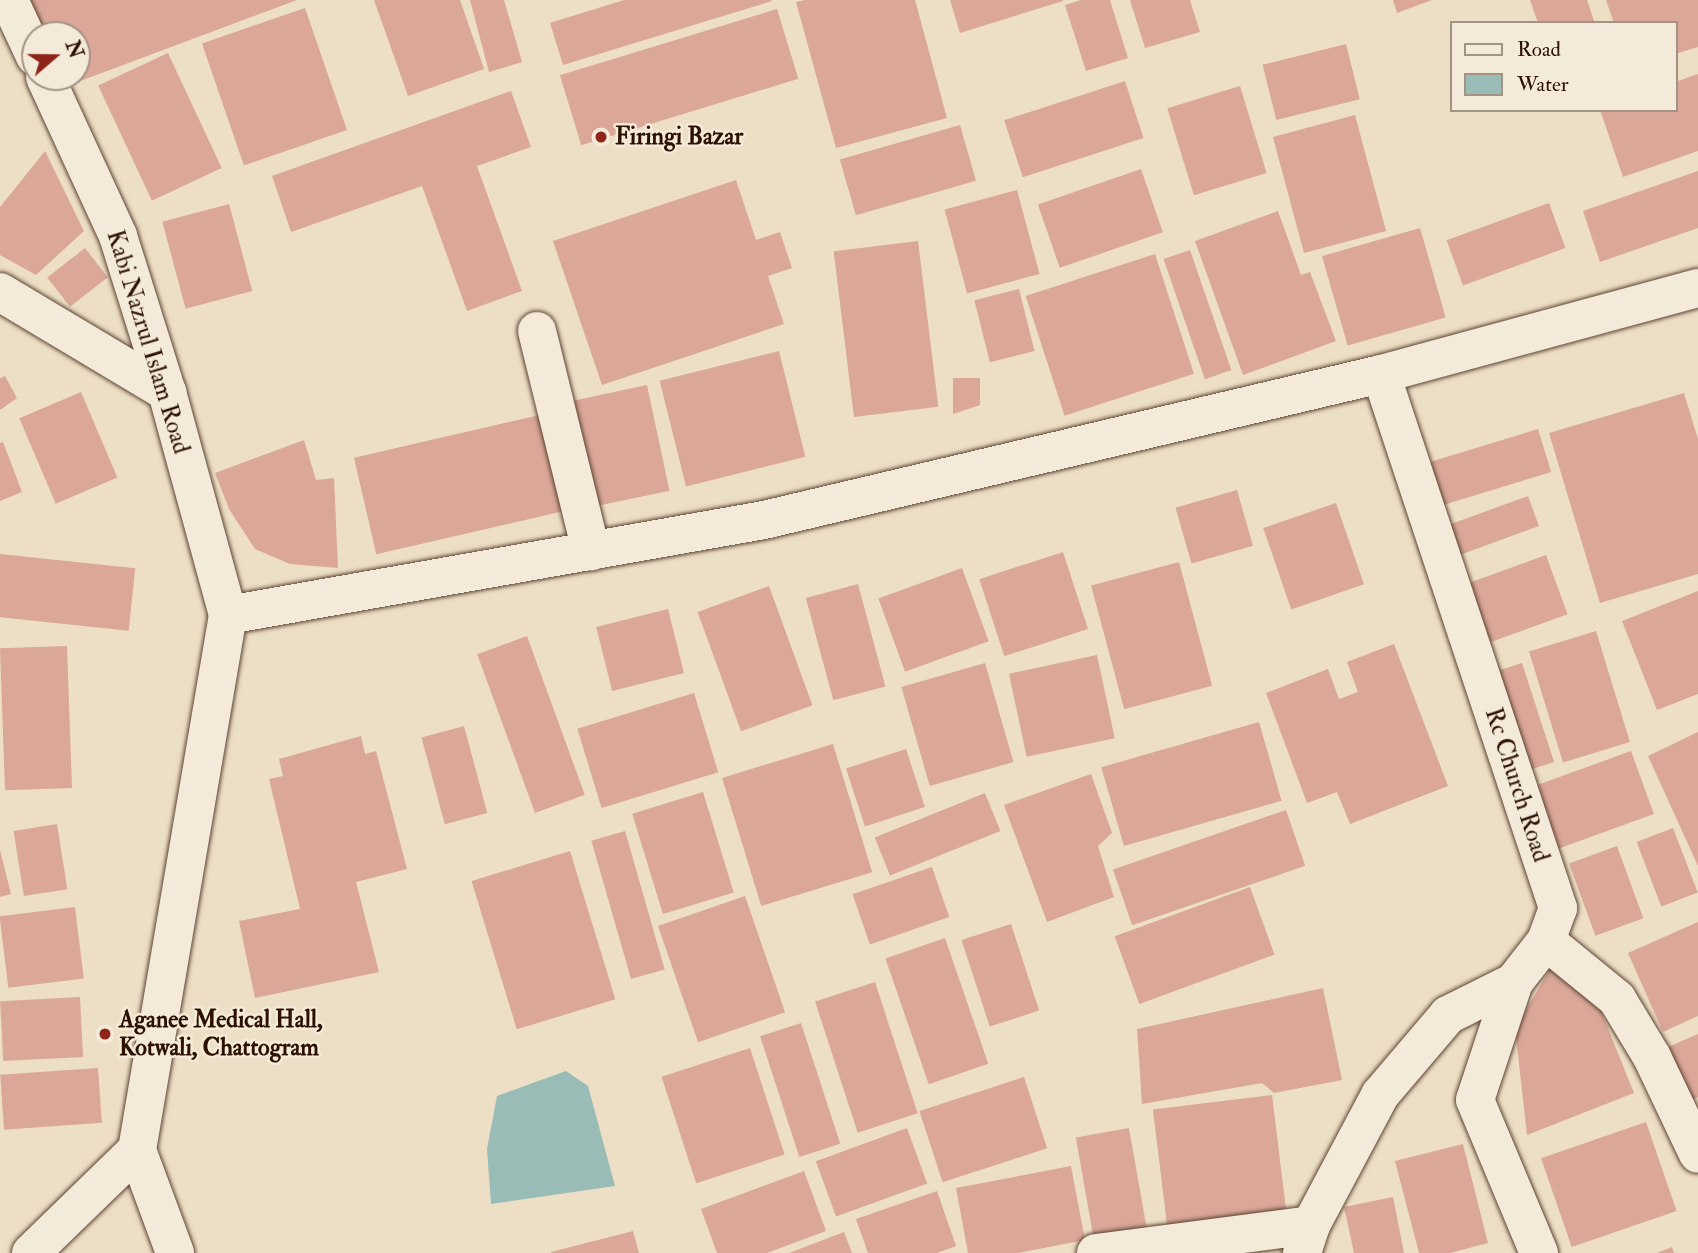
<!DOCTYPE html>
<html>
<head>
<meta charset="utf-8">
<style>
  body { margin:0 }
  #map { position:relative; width:1698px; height:1253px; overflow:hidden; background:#eddfc6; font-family:"IM FELL Double Pica",serif }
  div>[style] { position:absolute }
  .water>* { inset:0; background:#99bcb7 }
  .building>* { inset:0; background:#daa799; transform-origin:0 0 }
  .roads { filter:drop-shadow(0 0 2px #5d4432) drop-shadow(0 0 2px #5d4432) }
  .street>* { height:38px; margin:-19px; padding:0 19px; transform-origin:19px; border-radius:19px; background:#f3eada }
  .secondary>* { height:38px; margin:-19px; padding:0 19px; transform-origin:19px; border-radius:19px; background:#f3eada }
  .dots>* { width:19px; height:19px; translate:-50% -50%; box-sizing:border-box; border:4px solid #f3eada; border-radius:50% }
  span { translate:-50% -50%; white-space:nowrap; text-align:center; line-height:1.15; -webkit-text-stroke:5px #f3eada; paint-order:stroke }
  .poi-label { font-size:24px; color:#2d1100; font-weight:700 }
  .left { translate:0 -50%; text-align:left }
  .street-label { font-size:24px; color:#2d1100 }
  .legend { position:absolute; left:1450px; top:21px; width:228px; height:91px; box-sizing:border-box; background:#f3eada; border:2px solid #a49383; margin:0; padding:9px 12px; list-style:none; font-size:21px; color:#2d1100 }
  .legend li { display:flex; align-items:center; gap:14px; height:35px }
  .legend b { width:35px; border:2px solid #a49383 }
  .north { position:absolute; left:21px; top:21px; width:70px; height:70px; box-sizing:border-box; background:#f3eada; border:2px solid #a49383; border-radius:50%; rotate:70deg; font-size:19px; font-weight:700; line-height:28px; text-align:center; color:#2d1100 }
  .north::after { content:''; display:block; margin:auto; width:24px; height:32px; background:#8f2418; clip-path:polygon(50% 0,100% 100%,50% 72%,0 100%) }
</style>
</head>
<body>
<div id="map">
  <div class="water">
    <i style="clip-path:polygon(566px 1071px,588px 1086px,615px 1186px,491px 1204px,487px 1149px,497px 1096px)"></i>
  </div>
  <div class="building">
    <i style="clip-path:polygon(30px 0,297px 0,59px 89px,53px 77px,77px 77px,77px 35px,35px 35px)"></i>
    <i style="clip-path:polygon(374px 0,460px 0,484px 69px,408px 96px)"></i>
    <i style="clip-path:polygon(470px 0,504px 0,522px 62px,489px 72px)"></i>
    <i style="clip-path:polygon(624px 0,771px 0,772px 1px,563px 65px,550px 23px)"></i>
    <i style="clip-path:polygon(805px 0,915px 0,947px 118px,836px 148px,796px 2px)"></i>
    <i style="clip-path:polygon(950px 0,1063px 0,1063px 1px,960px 33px)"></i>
    <i style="clip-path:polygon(1081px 0,1110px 0,1128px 58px,1086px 71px,1065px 5px)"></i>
    <i style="clip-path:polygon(1130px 0,1190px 0,1200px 32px,1145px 48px)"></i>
    <i style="clip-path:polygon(1393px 0,1432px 0,1397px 13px)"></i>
    <i style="clip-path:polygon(1530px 0,1587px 0,1594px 21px,1538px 23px)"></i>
    <i style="clip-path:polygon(1606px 0,1698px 0,1698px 47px,1675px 54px,1675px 23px,1614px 23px)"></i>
    <i style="left:305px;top:8px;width:129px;height:109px;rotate:71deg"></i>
    <i style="left:777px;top:9px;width:73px;height:227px;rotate:73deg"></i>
    <i style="left:1346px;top:44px;width:57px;height:86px;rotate:76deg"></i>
    <i style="left:168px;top:53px;width:127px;height:77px;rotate:65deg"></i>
    <i style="clip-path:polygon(1698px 74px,1698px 151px,1623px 177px,1600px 110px,1675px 110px,1675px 82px)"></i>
    <i style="left:1125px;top:81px;width:60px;height:127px;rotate:72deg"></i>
    <i style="left:1240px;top:86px;width:91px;height:76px;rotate:73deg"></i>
    <i style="clip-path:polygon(511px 91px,531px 147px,477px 166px,522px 291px,467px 311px,422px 186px,291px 232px,272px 176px)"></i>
    <i style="left:1355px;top:115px;width:120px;height:85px;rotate:75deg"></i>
    <i style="left:960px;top:125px;width:58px;height:125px;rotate:74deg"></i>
    <i style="clip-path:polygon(45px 151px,84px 231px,36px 275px,0 255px,0 207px)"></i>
    <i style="left:1141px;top:169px;width:67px;height:109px;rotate:71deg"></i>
    <i style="clip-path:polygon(1698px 171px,1698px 228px,1600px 262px,1583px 211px)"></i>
    <i style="clip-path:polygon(736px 180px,756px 240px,780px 232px,792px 268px,768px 276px,784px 324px,602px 385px,553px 241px)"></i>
    <i style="left:1017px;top:190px;width:87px;height:75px;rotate:75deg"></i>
    <i style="left:1549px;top:203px;width:48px;height:109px;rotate:70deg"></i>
    <i style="left:229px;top:204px;width:90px;height:69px;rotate:75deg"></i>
    <i style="clip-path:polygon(1278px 211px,1301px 275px,1310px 272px,1336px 341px,1243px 375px,1195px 241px)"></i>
    <i style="left:1420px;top:228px;width:93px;height:102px;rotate:74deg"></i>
    <i style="left:918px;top:241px;width:167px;height:85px;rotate:83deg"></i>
    <i style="left:85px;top:248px;width:37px;height:48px;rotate:52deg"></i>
    <i style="left:1190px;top:250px;width:127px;height:28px;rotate:71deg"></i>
    <i style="left:1155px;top:254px;width:126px;height:136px;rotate:72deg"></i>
    <i style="left:1019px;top:289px;width:64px;height:46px;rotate:76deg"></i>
    <i style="left:779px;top:351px;width:109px;height:123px;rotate:76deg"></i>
    <i style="clip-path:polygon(5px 376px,17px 398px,0 410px,0 378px)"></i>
    <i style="clip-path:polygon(953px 378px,980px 378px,980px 405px,953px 414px)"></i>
    <i style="left:647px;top:385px;width:108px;height:78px;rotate:78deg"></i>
    <i style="left:81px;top:392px;width:93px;height:67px;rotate:67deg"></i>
    <i style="clip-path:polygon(1684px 393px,1698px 439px,1698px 574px,1600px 603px,1549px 433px)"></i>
    <i style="left:544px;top:414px;width:99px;height:195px;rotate:77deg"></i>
    <i style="left:1538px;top:429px;width:45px;height:119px;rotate:73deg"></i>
    <i style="clip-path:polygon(304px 440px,316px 480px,334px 478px,338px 568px,290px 564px,255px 549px,229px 509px,215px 473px)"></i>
    <i style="clip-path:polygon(3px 442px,22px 492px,0 501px,0 443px)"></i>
    <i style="left:1237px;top:490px;width:58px;height:64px;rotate:74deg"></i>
    <i style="left:1528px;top:496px;width:32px;height:93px;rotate:70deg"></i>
    <i style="left:1336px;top:503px;width:86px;height:77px;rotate:71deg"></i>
    <i style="left:1063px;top:552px;width:81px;height:88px;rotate:72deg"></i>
    <i style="left:0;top:554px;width:136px;height:63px;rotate:6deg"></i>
    <i style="left:1546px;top:555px;width:63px;height:82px;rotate:70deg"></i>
    <i style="left:1179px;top:562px;width:128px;height:91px;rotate:75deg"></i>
    <i style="left:962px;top:568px;width:78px;height:89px;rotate:70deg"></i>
    <i style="left:858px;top:584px;width:106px;height:54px;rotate:75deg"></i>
    <i style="left:769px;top:586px;width:127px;height:76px;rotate:70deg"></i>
    <i style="clip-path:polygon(1698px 591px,1698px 694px,1657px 710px,1622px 621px)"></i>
    <i style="left:668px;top:609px;width:66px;height:74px;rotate:76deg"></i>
    <i style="left:1596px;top:631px;width:116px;height:70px;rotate:73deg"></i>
    <i style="left:527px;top:636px;width:169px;height:53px;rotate:70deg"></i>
    <i style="clip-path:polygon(1394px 644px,1448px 786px,1350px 824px,1337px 792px,1307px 803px,1266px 693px,1328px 669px,1339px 699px,1358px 692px,1347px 662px)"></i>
    <i style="left:67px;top:646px;width:142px;height:67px;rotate:88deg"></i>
    <i style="left:1097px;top:655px;width:85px;height:90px;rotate:78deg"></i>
    <i style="left:985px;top:663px;width:103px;height:87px;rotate:74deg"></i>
    <i style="left:1522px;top:663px;width:104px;height:35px;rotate:72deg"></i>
    <i style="left:694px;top:693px;width:83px;height:122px;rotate:73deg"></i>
    <i style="left:1259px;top:722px;width:82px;height:164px;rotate:74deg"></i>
    <i style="left:464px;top:726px;width:90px;height:44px;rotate:75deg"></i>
    <i style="clip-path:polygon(1698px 732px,1698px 866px,1648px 756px)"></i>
    <i style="clip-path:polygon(361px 736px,365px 754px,376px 751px,407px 869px,356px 882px,379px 972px,255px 998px,239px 921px,300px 909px,269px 779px,283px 776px,279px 759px)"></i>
    <i style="left:833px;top:744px;width:134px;height:116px;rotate:73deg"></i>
    <i style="left:906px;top:749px;width:61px;height:63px;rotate:72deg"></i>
    <i style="left:1631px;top:751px;width:67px;height:107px;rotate:70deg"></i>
    <i style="clip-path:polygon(1091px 774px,1112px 833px,1098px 846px,1114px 897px,1047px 922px,1004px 805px)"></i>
    <i style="left:703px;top:792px;width:105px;height:74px;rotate:73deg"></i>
    <i style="left:985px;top:793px;width:41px;height:119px;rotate:68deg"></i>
    <i style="left:1286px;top:810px;width:59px;height:183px;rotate:71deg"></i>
    <i style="left:57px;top:824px;width:66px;height:44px;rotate:81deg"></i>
    <i style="left:1673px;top:828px;width:69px;height:39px;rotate:69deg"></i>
    <i style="left:625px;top:831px;width:144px;height:35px;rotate:74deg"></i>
    <i style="left:1617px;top:846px;width:77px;height:51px;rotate:70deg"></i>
    <i style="clip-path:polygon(0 850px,11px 894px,0 897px)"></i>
    <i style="left:570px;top:851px;width:155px;height:103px;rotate:73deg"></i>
    <i style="left:932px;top:867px;width:53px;height:84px;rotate:71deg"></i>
    <i style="left:1250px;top:887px;width:72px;height:144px;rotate:70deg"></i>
    <i style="left:745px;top:896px;width:123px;height:92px;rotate:71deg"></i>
    <i style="left:75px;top:907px;width:72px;height:76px;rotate:83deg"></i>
    <i style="clip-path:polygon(1698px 922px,1698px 1016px,1663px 1032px,1628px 953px)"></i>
    <i style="left:1011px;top:924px;width:91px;height:52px;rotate:72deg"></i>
    <i style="left:945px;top:938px;width:133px;height:63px;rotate:71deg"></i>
    <i style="clip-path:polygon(1552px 966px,1599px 1006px,1634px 1093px,1527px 1135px,1515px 1028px)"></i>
    <i style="left:875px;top:982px;width:138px;height:63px;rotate:72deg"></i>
    <i style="clip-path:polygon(1323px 988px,1342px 1080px,1274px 1093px,1262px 1083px,1142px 1104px,1137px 1029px)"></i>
    <i style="left:80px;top:997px;width:60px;height:80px;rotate:87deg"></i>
    <i style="left:801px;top:1023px;width:127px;height:43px;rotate:72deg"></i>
    <i style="clip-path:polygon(1698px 1034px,1698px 1097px,1686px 1102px,1663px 1049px)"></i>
    <i style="left:750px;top:1048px;width:112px;height:93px;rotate:72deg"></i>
    <i style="left:98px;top:1068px;width:55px;height:98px;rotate:86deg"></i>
    <i style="left:1024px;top:1077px;width:75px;height:110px;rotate:72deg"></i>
    <i style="left:1272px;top:1095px;width:116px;height:120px;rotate:83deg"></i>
    <i style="left:1646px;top:1122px;width:94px;height:111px;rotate:71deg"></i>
    <i style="left:907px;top:1128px;width:59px;height:97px;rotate:70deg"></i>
    <i style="left:1129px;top:1128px;width:103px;height:54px;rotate:80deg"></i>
    <i style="clip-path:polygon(1463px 1144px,1488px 1243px,1450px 1253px,1419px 1253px,1395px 1161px)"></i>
    <i style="clip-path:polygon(1071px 1166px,1085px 1240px,1018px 1253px,968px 1253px,956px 1188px)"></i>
    <i style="clip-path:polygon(804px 1171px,826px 1231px,767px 1253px,717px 1253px,701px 1209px)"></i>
    <i style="clip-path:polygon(937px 1191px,956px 1246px,937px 1253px,868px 1253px,856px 1219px)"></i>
    <i style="clip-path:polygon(1393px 1197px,1404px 1253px,1354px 1253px,1344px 1207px)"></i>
    <i style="clip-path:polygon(633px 1231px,639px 1253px,551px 1253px,551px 1252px)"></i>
    <i style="clip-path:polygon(844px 1232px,852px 1253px,789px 1253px)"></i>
    <i style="clip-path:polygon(1672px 1247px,1674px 1253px,1657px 1253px)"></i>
  </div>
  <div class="roads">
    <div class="street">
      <i style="left:0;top:292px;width:195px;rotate:30.9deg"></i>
      <i style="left:537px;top:331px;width:227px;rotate:76.2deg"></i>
      <i style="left:1381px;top:374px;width:563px;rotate:71.66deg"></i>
      <i style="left:1558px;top:908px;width:35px;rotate:110deg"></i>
      <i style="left:1546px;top:941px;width:52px;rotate:128deg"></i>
      <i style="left:1514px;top:982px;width:124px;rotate:108.3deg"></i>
      <i style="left:1475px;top:1100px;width:166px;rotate:67.3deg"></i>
      <i style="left:1546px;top:941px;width:92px;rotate:39.2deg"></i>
      <i style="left:1617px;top:999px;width:68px;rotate:58.9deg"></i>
      <i style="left:1652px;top:1057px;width:107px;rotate:64.6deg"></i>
      <i style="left:137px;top:1150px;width:110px;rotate:69.7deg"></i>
      <i style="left:1096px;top:1253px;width:217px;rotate:-7.4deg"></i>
      <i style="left:1302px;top:1253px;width:29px;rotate:-72deg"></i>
      <i style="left:1311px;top:1225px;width:147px;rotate:-62deg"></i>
      <i style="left:1380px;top:1095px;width:105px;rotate:-49.6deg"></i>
      <i style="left:1448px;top:1015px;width:74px;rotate:-26.6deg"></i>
    </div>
    <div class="secondary">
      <i style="left:9px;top:0;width:62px;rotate:65.1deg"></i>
      <i style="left:45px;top:77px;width:175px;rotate:65.3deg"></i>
      <i style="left:118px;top:236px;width:164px;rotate:72.6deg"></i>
      <i style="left:167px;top:392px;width:231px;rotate:74.7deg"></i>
      <i style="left:31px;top:1253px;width:148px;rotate:-44.2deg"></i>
      <i style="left:137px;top:1150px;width:543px;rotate:-80.35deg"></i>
      <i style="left:228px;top:615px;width:544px;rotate:-10.05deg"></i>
      <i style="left:764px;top:520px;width:634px;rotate:-13.31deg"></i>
      <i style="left:1381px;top:374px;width:328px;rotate:-15.2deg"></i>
    </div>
  </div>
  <div class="dots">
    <i style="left:601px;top:137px;background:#8f2418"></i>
    <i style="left:105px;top:1034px;background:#8f2418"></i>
  </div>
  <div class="poi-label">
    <span class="left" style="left:615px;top:137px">Firingi Bazar</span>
    <span class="left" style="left:119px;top:1034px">Aganee Medical Hall,<br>Kotwali, Chattogram</span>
  </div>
  <div class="street-label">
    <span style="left:148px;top:342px;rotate:73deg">Kabi Nazrul Islam Road</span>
    <span style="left:1517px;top:785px;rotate:72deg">Rc Church Road</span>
  </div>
  <ul class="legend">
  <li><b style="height:9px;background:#f3eada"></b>Road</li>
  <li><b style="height:19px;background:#99bcb7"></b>Water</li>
  </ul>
  <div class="north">N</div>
</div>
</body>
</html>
